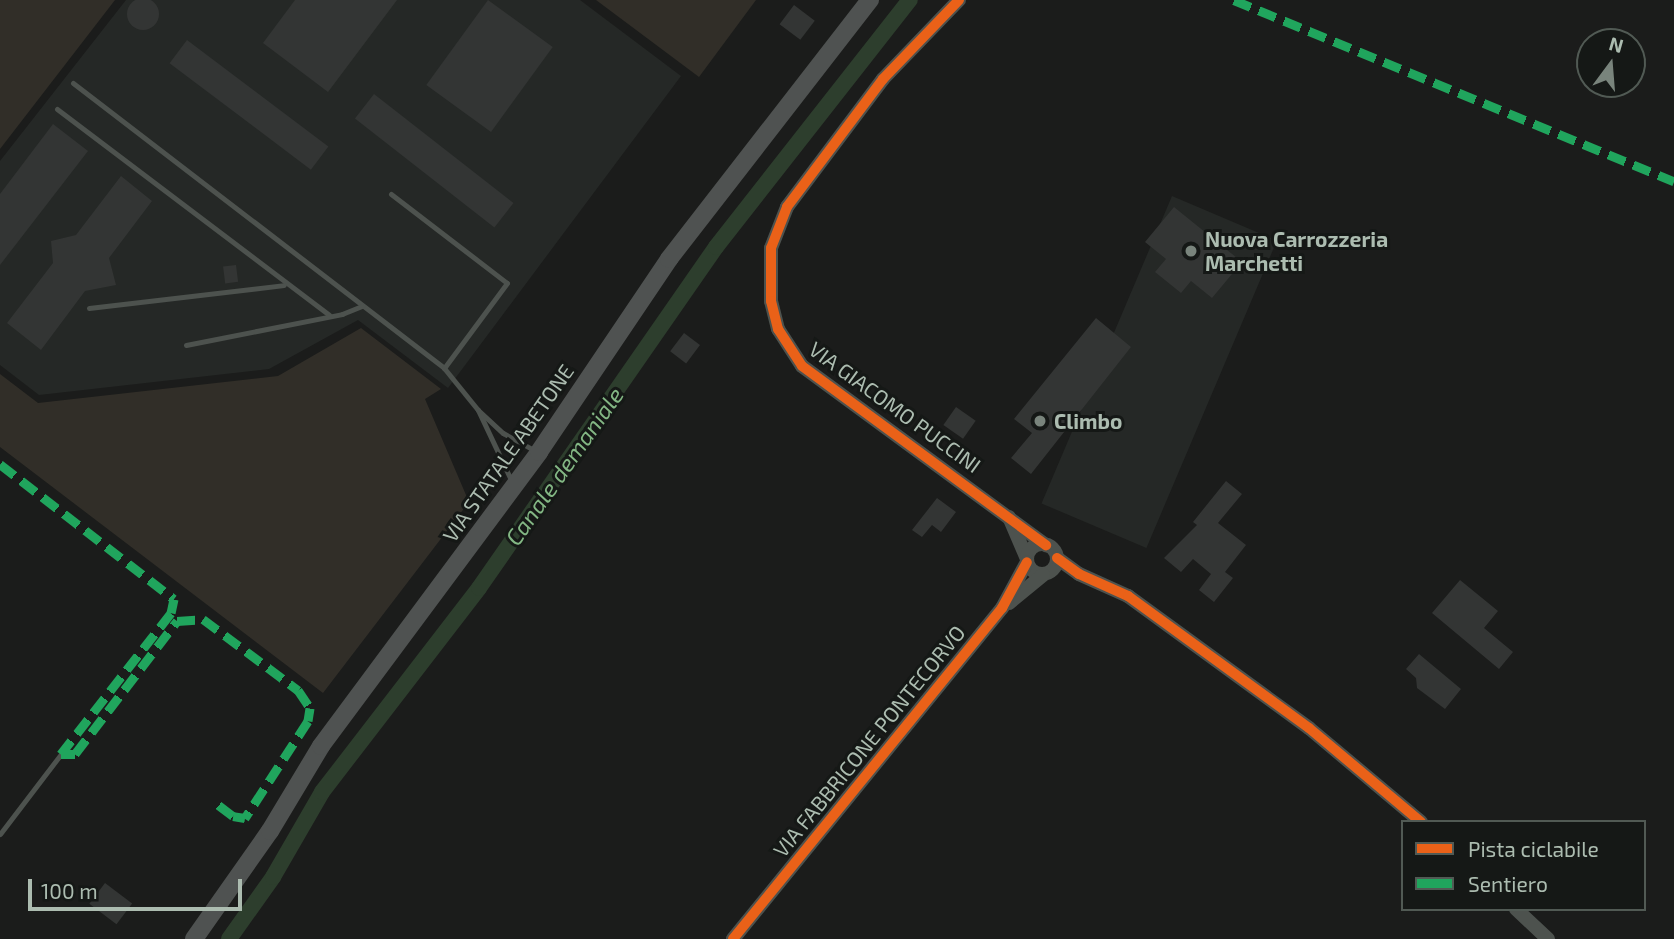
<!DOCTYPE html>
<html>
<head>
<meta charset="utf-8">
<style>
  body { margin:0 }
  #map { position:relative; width:1674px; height:939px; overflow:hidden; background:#1b1c1b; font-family:"Exo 2",sans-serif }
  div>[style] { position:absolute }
  .built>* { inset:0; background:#252826; transform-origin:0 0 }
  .green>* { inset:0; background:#312e28 }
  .canal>* { height:16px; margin:-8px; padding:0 8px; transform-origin:8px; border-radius:8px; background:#2d3e2d }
  .building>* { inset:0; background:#333534; transform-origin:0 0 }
  .round { border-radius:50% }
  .service>* { height:5px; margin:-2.5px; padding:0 2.5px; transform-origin:2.5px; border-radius:2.5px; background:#4d524e }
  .tertiary>* { height:14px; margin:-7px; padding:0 7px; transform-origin:7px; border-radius:7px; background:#4d524e }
  .tertiary>.ring { margin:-7px; padding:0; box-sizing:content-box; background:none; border:14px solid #4d524e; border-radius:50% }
  .primary>* { height:18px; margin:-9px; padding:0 9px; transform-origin:9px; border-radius:9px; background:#4f5251 }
  .quiet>* { height:9px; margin-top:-4.5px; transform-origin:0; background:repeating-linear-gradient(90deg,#20a55d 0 18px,transparent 0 27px) }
  .cycleway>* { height:10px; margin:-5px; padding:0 5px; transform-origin:5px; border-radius:5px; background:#ea6118 }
  .dots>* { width:19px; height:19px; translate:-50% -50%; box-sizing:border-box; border:4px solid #151816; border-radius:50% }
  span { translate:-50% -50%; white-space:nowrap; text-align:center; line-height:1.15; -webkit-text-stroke:6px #151816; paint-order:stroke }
  .poi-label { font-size:21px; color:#acbcb0; font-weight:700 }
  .left { translate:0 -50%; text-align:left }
  .street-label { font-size:21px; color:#acbcb0 }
  .water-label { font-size:23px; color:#83b784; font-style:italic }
  .legend { position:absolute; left:1401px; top:820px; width:245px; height:91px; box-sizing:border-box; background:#151816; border:2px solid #515a54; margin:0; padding:9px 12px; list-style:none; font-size:21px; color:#acbcb0 }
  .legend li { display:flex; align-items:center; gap:14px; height:35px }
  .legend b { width:35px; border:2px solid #515a54 }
  .north { position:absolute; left:1576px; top:28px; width:70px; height:70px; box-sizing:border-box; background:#151816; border:2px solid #515a54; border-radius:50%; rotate:16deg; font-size:19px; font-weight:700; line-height:28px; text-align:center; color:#acbcb0 }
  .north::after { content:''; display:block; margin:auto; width:24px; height:32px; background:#79847c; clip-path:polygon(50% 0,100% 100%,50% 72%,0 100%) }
  .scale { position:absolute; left:28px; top:879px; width:214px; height:32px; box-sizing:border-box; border:4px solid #acbcb0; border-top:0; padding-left:9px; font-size:21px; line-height:24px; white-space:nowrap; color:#acbcb0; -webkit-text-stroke:5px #151816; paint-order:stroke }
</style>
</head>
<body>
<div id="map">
  <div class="built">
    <i style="clip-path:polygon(126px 0,580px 0,681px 76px,448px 388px,358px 320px,269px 369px,39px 395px,0 365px,0 161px)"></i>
    <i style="left:1172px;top:196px;width:114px;height:334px;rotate:23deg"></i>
  </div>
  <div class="green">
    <i style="clip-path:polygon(0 0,115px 0,0 149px)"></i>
    <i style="clip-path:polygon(596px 0,756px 0,699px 77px)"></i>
    <i style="clip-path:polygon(361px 328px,441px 389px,425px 399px,469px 502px,323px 693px,0 447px,0 374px,38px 403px,278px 376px)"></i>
  </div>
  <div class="canal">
    <i style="left:229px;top:939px;width:76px;rotate:-54.6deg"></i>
    <i style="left:273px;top:877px;width:98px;rotate:-60deg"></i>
    <i style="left:322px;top:792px;width:257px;rotate:-52.4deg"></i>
    <i style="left:479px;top:588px;width:415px;rotate:-55.2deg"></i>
    <i style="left:716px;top:247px;width:314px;rotate:-51.9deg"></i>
  </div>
  <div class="building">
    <i class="round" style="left:127px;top:-2px;width:32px;height:32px"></i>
    <i style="clip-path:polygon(295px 0,397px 0,328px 92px,263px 43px)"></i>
    <i style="left:488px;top:0;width:80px;height:105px;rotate:36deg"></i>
    <i style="left:794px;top:5px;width:26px;height:24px;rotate:37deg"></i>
    <i style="left:187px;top:40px;width:177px;height:29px;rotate:37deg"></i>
    <i style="left:374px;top:94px;width:177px;height:31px;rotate:38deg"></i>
    <i style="clip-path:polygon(53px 124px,88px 151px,0 265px,0 194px)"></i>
    <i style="clip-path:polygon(121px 176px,152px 201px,109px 258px,116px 285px,85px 291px,41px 350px,7px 323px,53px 263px,51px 241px,76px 235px)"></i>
    <i style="clip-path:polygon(1174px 207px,1242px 262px,1212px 298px,1191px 281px,1181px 293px,1155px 272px,1166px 259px,1145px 242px)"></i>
    <i style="left:236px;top:265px;width:17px;height:13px;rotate:83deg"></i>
    <i style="clip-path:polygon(1096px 318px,1131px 347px,1031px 474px,1011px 458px,1032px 433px,1014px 419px)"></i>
    <i style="left:684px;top:333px;width:20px;height:23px;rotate:37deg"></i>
    <i style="left:956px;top:407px;width:24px;height:22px;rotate:35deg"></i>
    <i style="clip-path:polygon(1226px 481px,1242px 494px,1218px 523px,1246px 545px,1225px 572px,1233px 578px,1214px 602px,1199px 590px,1211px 574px,1193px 559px,1181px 572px,1164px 558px,1197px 525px,1193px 522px)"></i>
    <i style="clip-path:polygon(937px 498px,956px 512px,941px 532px,932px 525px,922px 537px,912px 530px)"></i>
    <i style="clip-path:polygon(1460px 580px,1498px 611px,1484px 628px,1513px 652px,1499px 669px,1432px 613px)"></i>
    <i style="clip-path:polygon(1419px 654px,1461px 689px,1445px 709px,1417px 688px,1416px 678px,1406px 669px)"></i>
    <i style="left:105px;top:883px;width:34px;height:26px;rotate:37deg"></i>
  </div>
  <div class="service">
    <i style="left:73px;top:83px;width:468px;rotate:37.5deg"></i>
    <i style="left:444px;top:368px;width:54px;rotate:51deg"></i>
    <i style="left:57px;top:109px;width:341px;rotate:37.1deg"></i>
    <i style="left:391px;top:194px;width:146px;rotate:37.5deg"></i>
    <i style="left:507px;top:283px;width:106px;rotate:126.5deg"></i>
    <i style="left:89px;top:308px;width:196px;rotate:-6.7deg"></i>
    <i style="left:186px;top:345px;width:159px;rotate:-11.2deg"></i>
    <i style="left:342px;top:314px;width:22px;rotate:-22deg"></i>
    <i style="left:512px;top:482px;width:80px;rotate:-115.3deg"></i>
    <i style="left:478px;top:410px;width:34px;rotate:43deg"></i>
    <i style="left:503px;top:433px;width:38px;rotate:29deg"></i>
    <i style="left:0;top:834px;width:101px;rotate:-52.7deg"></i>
  </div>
  <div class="tertiary">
    <i style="left:959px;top:0;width:110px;rotate:133.9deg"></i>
    <i style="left:883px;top:79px;width:160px;rotate:126.9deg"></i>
    <i style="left:787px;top:207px;width:44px;rotate:111.3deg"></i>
    <i style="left:771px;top:248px;width:53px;rotate:90deg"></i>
    <i style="left:771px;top:301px;width:29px;rotate:76deg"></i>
    <i style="left:778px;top:329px;width:44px;rotate:57deg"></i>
    <i style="left:802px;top:366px;width:303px;rotate:36.3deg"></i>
    <i style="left:1009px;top:517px;width:46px;rotate:66.8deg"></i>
    <i class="ring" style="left:1027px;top:544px;width:16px;height:16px"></i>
    <i style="left:1057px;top:558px;width:27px;rotate:36deg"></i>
    <i style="left:1079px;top:574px;width:54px;rotate:24.2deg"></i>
    <i style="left:1128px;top:596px;width:224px;rotate:36.1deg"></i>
    <i style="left:1309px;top:728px;width:146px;rotate:40deg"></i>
    <i style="left:1009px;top:603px;width:44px;rotate:-39.5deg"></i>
    <i style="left:1516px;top:909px;width:44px;rotate:43.2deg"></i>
    <i style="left:733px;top:939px;width:427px;rotate:-50.9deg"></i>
    <i style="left:1002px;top:608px;width:52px;rotate:-61.5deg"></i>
  </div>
  <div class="primary">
    <i style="left:194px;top:939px;width:132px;rotate:-54.9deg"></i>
    <i style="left:270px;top:831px;width:99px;rotate:-59deg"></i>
    <i style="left:321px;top:746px;width:366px;rotate:-53.4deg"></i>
    <i style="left:539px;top:452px;width:233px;rotate:-56deg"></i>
    <i style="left:669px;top:259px;width:328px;rotate:-52.2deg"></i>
  </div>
  <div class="quiet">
    <i style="left:1234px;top:0;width:476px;rotate:22.4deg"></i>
    <i style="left:0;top:464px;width:220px;rotate:37.8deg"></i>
    <i style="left:174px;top:599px;width:14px;rotate:102deg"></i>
    <i style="left:171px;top:613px;width:179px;rotate:128deg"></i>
    <i style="left:61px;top:754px;width:14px"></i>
    <i style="left:75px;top:754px;width:168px;rotate:-52.5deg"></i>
    <i style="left:177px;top:621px;width:26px;rotate:-4deg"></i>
    <i style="left:203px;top:619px;width:119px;rotate:36.8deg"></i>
    <i style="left:298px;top:690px;width:22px;rotate:56deg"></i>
    <i style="left:310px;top:708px;width:13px;rotate:99deg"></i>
    <i style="left:308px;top:721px;width:116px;rotate:123deg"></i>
    <i style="left:245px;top:818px;width:12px;rotate:-171deg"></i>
    <i style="left:233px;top:816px;width:25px;rotate:-143deg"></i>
  </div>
  <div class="cycleway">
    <i style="left:959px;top:0;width:110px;rotate:133.9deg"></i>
    <i style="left:883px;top:79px;width:160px;rotate:126.9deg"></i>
    <i style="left:787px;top:207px;width:44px;rotate:111.3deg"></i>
    <i style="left:771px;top:248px;width:53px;rotate:90deg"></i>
    <i style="left:771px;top:301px;width:29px;rotate:76deg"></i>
    <i style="left:778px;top:329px;width:44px;rotate:57deg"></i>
    <i style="left:802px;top:366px;width:303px;rotate:36.3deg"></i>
    <i style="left:1057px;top:558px;width:27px;rotate:36deg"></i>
    <i style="left:1079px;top:574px;width:54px;rotate:24.2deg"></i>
    <i style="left:1128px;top:596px;width:224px;rotate:36.1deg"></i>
    <i style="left:1309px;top:728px;width:146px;rotate:40deg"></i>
    <i style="left:733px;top:939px;width:427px;rotate:-50.9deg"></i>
    <i style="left:1002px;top:608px;width:52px;rotate:-61.5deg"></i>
  </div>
  <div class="dots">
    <i style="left:1191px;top:251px;background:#79847c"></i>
    <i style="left:1040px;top:421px;background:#79847c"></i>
  </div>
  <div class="poi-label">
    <span class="left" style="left:1205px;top:251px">Nuova Carrozzeria<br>Marchetti</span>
    <span class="left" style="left:1054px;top:421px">Climbo</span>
  </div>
  <div class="street-label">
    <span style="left:895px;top:407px;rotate:36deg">VIA GIACOMO PUCCINI</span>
    <span style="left:508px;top:453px;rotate:-55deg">VIA STATALE ABETONE</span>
    <span style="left:869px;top:741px;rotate:-51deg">VIA FABBRICONE PONTECORVO</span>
  </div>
  <div class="water-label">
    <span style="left:564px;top:466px;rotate:-55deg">Canale demaniale</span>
  </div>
  <ul class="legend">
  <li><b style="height:9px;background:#ea6118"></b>Pista ciclabile</li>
  <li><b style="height:9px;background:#20a55d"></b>Sentiero</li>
  </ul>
  <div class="north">N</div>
  <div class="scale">100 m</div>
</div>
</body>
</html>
